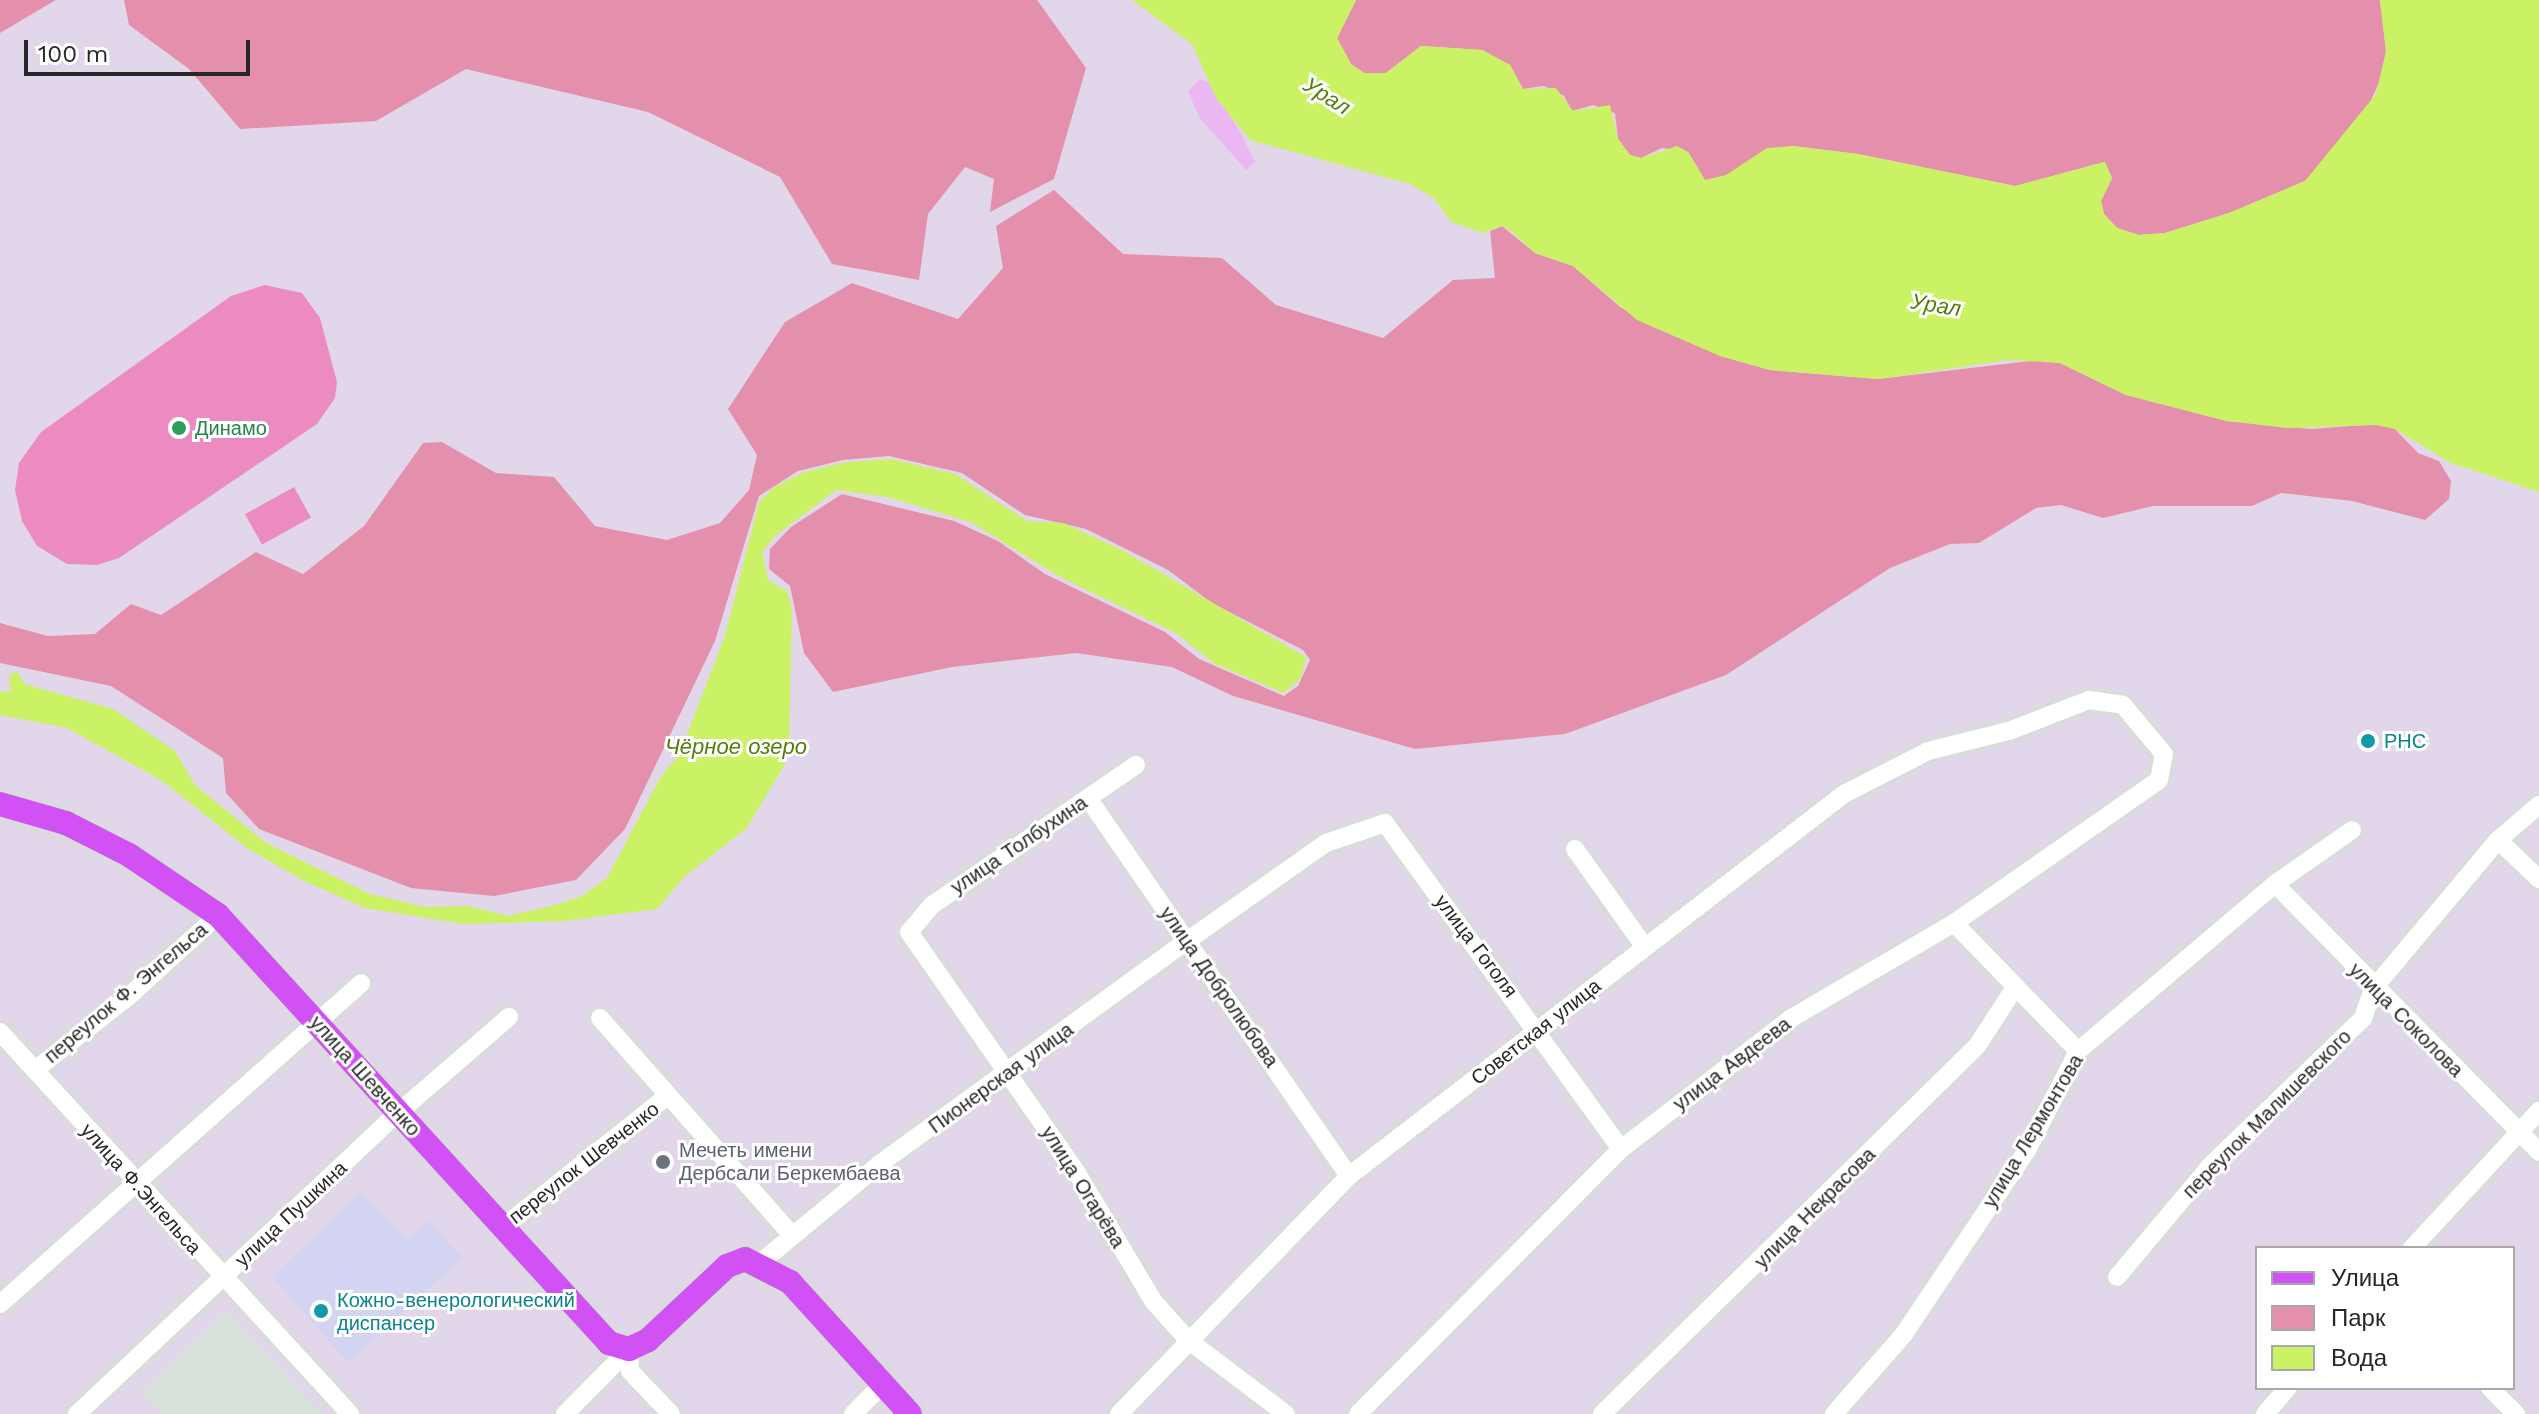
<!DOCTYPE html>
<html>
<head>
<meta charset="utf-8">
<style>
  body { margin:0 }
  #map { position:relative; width:2539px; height:1414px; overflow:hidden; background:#e2d7ea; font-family:"Work Sans",sans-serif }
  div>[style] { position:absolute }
  .industrial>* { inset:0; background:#d8e2db }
  .medical>* { inset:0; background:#d3d4f2 }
  .green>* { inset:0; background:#e490ac }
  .sand>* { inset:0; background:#eab7f2 }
  .pitch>* { inset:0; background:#ec8bc2; transform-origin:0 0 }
  .water>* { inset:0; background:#cbf264 }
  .roads { filter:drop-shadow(0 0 2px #d0e1cc) drop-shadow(0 0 2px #d0e1cc) }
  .minor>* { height:18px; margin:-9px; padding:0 9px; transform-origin:9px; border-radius:9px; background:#fff }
  .major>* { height:24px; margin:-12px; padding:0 12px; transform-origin:12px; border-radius:12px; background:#d151f5 }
  .dots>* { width:22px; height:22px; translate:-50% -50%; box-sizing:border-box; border:4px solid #fff; border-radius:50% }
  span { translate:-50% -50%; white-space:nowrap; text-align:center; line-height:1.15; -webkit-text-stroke:6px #fff; paint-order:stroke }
  .leisure-label { font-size:20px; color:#27864d }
  .left { translate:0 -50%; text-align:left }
  .culture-label { font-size:20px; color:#0d838f }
  .street-label { font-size:20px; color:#272727 }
  .worship-label { font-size:20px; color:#5b616d }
  .water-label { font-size:22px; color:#547e0a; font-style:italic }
  .legend { position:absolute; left:2255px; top:1246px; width:260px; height:144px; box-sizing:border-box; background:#fff; border:2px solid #a9a9a9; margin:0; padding:10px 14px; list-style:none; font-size:24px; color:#272727 }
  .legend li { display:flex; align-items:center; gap:16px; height:40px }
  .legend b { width:40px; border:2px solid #a9a9a9 }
  .scale { position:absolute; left:24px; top:40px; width:226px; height:36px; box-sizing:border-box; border:4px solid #272727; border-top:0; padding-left:10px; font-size:24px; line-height:28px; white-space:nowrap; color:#272727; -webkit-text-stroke:6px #fff; paint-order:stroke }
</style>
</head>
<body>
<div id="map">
  <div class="industrial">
    <i style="clip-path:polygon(228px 1311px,252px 1339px,322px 1414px,162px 1414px,141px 1392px)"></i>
  </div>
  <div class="medical">
    <i style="clip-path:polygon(361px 1192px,407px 1240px,429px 1221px,463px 1258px,348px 1362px,272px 1277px)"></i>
  </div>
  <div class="green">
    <i style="clip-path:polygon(0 0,56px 0,0 33px)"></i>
    <i style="clip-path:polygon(124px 0,1037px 0,1086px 68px,1054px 179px,990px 212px,994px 179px,965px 167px,928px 214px,919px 280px,832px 264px,780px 177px,648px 112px,466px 69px,376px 121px,240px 129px,189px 69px,129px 25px)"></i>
    <i style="clip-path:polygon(1356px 0,2380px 0,2386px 51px,2383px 73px,2366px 112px,2305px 181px,2229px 213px,2165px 233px,2139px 235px,2117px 228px,2104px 214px,2101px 201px,2112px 178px,2104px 162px,2015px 186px,1858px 154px,1793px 146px,1715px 180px,1705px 180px,1688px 152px,1662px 148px,1641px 158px,1630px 155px,1618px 139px,1615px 113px,1593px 105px,1572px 111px,1564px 96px,1544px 86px,1523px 89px,1510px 65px,1482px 50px,1421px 46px,1386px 73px,1364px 73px,1351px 64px,1337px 38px)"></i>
    <i style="clip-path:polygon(1054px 190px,1123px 254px,1222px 258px,1276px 305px,1383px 338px,1453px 280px,1495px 278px,1490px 231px,1502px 226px,1535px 253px,1573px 266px,1620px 307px,1721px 356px,1770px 370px,1878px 379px,2038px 360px,2060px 363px,2126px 395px,2227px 421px,2311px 429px,2377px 424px,2395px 429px,2418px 453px,2439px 461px,2451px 481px,2449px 499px,2425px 520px,2352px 501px,2281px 493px,2252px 506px,2153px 506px,2103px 518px,2061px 505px,2036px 508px,1979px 543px,1950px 544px,1890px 568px,1726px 675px,1565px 734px,1415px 749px,1233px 696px,1172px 667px,1076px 653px,952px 667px,833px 692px,804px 653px,790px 586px,769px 569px,770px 549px,791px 527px,842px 494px,954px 521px,998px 541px,1045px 574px,1165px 632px,1199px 659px,1284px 696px,1298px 686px,1310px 660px,1303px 650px,1212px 603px,1168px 570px,1086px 529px,1025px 515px,962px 473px,889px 456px,843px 460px,798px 471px,759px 496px,715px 641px,625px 829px,576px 880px,494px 896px,411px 888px,259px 829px,226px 793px,223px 758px,111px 686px,0 663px,0 623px,48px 636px,95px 634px,131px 604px,161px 615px,256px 552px,303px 574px,364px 526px,423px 443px,442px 442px,496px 473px,554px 477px,595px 526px,667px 540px,720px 523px,749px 490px,757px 455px,728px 409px,785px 322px,852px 283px,958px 319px,1003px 268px,996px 226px)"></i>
  </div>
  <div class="sand">
    <i style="clip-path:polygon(1200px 79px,1208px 82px,1241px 133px,1255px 162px,1246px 170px,1199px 117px,1188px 91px)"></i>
  </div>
  <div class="pitch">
    <i style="clip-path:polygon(265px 285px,302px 293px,320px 318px,337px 382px,335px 398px,317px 424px,119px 558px,97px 565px,67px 564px,37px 546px,22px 521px,15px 490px,19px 463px,41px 432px,231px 296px)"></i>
    <i style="left:294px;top:487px;width:35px;height:56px;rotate:61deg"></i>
  </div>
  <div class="water">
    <i style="clip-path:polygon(1132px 0,1356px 0,1337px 38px,1351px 64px,1364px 73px,1386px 73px,1421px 46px,1482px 50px,1510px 65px,1523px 89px,1556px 88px,1573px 111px,1610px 105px,1618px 139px,1630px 155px,1641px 158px,1677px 146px,1688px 152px,1705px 180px,1726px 175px,1767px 148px,1793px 146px,1858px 154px,2015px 186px,2105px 162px,2112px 178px,2101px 201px,2104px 214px,2117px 228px,2139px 235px,2165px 233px,2229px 213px,2305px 181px,2376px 94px,2386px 51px,2380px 0,2539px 0,2539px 492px,2451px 463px,2395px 429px,2376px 425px,2287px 428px,2227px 421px,2126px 395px,2060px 363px,2009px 360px,1878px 379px,1770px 370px,1720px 356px,1637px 320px,1573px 266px,1535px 253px,1510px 230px,1501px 226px,1483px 233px,1451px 222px,1434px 198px,1410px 184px,1250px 140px,1216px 98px,1192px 44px)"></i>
    <i style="clip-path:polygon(891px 459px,955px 474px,1027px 521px,1064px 523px,1122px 550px,1306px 657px,1301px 678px,1284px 693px,1215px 664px,1176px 633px,1062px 578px,970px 522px,888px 497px,836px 490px,775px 536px,762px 552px,768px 580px,787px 591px,792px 611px,789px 744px,784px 766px,746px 829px,685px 876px,657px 909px,565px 921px,463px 924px,365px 908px,302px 880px,247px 848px,161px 780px,67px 728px,0 715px,0 691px,11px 692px,9px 676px,17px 671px,24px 684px,113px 709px,175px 751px,195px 785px,266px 843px,370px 894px,426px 907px,469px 906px,508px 916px,551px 906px,580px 897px,607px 878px,660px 778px,679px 755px,725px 636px,759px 502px,774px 487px,804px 472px,847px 462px)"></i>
  </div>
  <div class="roads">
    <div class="minor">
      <i style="left:1136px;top:765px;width:247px;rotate:145.5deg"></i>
      <i style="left:932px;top:905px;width:35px;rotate:130deg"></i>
      <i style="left:909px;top:932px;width:294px;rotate:55.1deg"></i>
      <i style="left:1077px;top:1173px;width:150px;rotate:59.2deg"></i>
      <i style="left:1154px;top:1302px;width:51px;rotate:48.2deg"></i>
      <i style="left:1188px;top:1340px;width:123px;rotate:37.1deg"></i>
      <i style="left:1088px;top:798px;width:459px;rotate:55.4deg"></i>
      <i style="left:2498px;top:840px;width:57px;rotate:43.6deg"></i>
      <i style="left:1575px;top:849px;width:119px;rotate:54.6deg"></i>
      <i style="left:2275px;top:884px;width:376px;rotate:45.4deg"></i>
      <i style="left:1954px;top:923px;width:178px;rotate:45.9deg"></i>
      <i style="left:600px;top:1018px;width:288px;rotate:48.5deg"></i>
      <i style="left:0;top:1032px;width:518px;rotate:47.5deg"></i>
      <i style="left:35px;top:1070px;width:120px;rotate:-38.2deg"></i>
      <i style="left:129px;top:996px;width:120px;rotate:-42.3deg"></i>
      <i style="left:502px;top:1228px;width:210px;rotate:-38.6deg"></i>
      <i style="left:2412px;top:1248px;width:187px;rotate:-47.2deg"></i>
      <i style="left:760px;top:1263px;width:157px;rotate:-39.6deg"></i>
      <i style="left:881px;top:1163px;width:378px;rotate:-36deg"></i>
      <i style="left:1187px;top:941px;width:170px;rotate:-35.2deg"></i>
      <i style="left:1326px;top:843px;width:62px;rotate:-18.7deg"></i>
      <i style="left:1385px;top:823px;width:402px;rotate:54.1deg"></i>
      <i style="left:2117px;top:1277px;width:145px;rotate:-50deg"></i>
      <i style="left:2210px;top:1166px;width:213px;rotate:-44deg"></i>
      <i style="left:2363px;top:1018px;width:31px;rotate:-71deg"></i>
      <i style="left:2373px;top:989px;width:194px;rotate:-50deg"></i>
      <i style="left:2498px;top:840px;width:54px;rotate:-40.5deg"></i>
      <i style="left:0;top:1304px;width:483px;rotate:-41.6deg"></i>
      <i style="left:629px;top:1349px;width:22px;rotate:87deg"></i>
      <i style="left:630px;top:1371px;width:59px;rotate:46.4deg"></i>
      <i style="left:2490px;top:1388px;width:37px;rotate:45deg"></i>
      <i style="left:77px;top:1414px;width:440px;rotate:-43.2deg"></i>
      <i style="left:398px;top:1113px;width:147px;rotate:-40.9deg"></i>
      <i style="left:565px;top:1414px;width:91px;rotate:-45.4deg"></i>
      <i style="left:853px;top:1414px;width:41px;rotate:-45deg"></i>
      <i style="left:1119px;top:1414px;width:331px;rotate:-46deg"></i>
      <i style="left:1349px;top:1176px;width:625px;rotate:-37.66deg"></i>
      <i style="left:1844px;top:794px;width:94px;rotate:-27.1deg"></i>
      <i style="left:1928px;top:751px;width:83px;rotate:-13.9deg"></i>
      <i style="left:2009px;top:731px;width:86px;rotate:-21.2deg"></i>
      <i style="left:2089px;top:700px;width:34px;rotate:8deg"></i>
      <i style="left:2123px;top:705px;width:64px;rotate:50.1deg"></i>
      <i style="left:2164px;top:754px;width:26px;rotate:101deg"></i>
      <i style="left:2159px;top:780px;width:250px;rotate:145.1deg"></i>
      <i style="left:1954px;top:923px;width:190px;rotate:149.7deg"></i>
      <i style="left:1790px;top:1019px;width:213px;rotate:142.4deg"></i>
      <i style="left:1621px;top:1149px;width:373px;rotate:134.8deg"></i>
      <i style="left:1602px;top:1414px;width:525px;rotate:-44.46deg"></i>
      <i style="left:1977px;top:1046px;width:68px;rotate:-57deg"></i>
      <i style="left:1834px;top:1414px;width:106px;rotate:-48.8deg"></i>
      <i style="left:1904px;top:1334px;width:221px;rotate:-56.2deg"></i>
      <i style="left:2027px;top:1150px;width:111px;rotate:-62.7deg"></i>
      <i style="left:2078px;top:1051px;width:258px;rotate:-40.3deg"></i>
      <i style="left:2275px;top:884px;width:94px;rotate:-35deg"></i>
      <i style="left:2265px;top:1414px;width:35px;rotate:-49deg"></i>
    </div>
    <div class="major">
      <i style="left:0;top:804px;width:69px;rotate:16.1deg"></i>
      <i style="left:66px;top:823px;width:71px;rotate:26.9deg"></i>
      <i style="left:129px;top:855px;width:107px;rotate:34deg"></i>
      <i style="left:218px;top:915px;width:580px;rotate:47.59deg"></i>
      <i style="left:609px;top:1343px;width:21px;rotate:17deg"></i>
      <i style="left:629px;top:1349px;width:21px;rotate:-25deg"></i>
      <i style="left:648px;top:1340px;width:108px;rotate:-43.1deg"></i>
      <i style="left:727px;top:1266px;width:19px;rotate:-21deg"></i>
      <i style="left:745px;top:1259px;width:51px;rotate:27.1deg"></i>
      <i style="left:790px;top:1282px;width:178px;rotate:47.7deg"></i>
    </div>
  </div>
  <div class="dots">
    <i style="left:179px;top:428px;background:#2e9e5b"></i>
    <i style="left:2368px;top:741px;background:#0f9aa8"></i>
    <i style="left:663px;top:1162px;background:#6b7280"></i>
    <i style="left:321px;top:1311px;background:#0f9aa8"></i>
  </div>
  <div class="leisure-label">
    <span class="left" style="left:195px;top:428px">Динамо</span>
  </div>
  <div class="culture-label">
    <span class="left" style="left:2384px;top:741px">РНС</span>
    <span class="left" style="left:337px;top:1312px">Кожно-венерологический<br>диспансер</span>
  </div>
  <div class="street-label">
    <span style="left:1019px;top:845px;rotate:-34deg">улица Толбухина</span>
    <span style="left:1476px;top:946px;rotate:53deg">улица Гоголя</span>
    <span style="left:1219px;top:987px;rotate:55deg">улица Добролюбова</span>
    <span style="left:126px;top:993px;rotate:-40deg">переулок Ф. Энгельса</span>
    <span style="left:2406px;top:1020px;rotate:45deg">улица Соколова</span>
    <span style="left:1536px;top:1032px;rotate:-38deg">Советская улица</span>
    <span style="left:1732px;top:1064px;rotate:-37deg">улица Авдеева</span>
    <span style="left:365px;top:1076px;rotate:48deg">улица Шевченко</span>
    <span style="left:1001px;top:1078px;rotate:-36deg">Пионерская улица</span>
    <span style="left:2267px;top:1114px;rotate:-45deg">переулок Малишевского</span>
    <span style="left:2033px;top:1131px;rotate:-59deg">улица Лермонтова</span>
    <span style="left:584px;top:1163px;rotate:-38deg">переулок Шевченко</span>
    <span style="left:1083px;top:1187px;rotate:58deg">улица Огарёва</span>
    <span style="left:141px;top:1189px;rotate:48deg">улица Ф.Энгельса</span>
    <span style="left:1815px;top:1208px;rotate:-45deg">улица Некрасова</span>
    <span style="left:291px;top:1214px;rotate:-43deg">улица Пушкина</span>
  </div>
  <div class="worship-label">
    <span class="left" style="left:679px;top:1162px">Мечеть имени<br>Дербсали Беркембаева</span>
  </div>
  <div class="water-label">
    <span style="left:1327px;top:96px;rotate:32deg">Урал</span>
    <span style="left:1936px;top:305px;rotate:9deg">Урал</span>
    <span style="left:736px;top:747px">Чёрное озеро</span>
  </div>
  <ul class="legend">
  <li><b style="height:10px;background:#d151f5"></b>Улица</li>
  <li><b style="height:22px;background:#e490ac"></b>Парк</li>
  <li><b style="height:22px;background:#cbf264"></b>Вода</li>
  </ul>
  <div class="scale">100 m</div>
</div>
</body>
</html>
